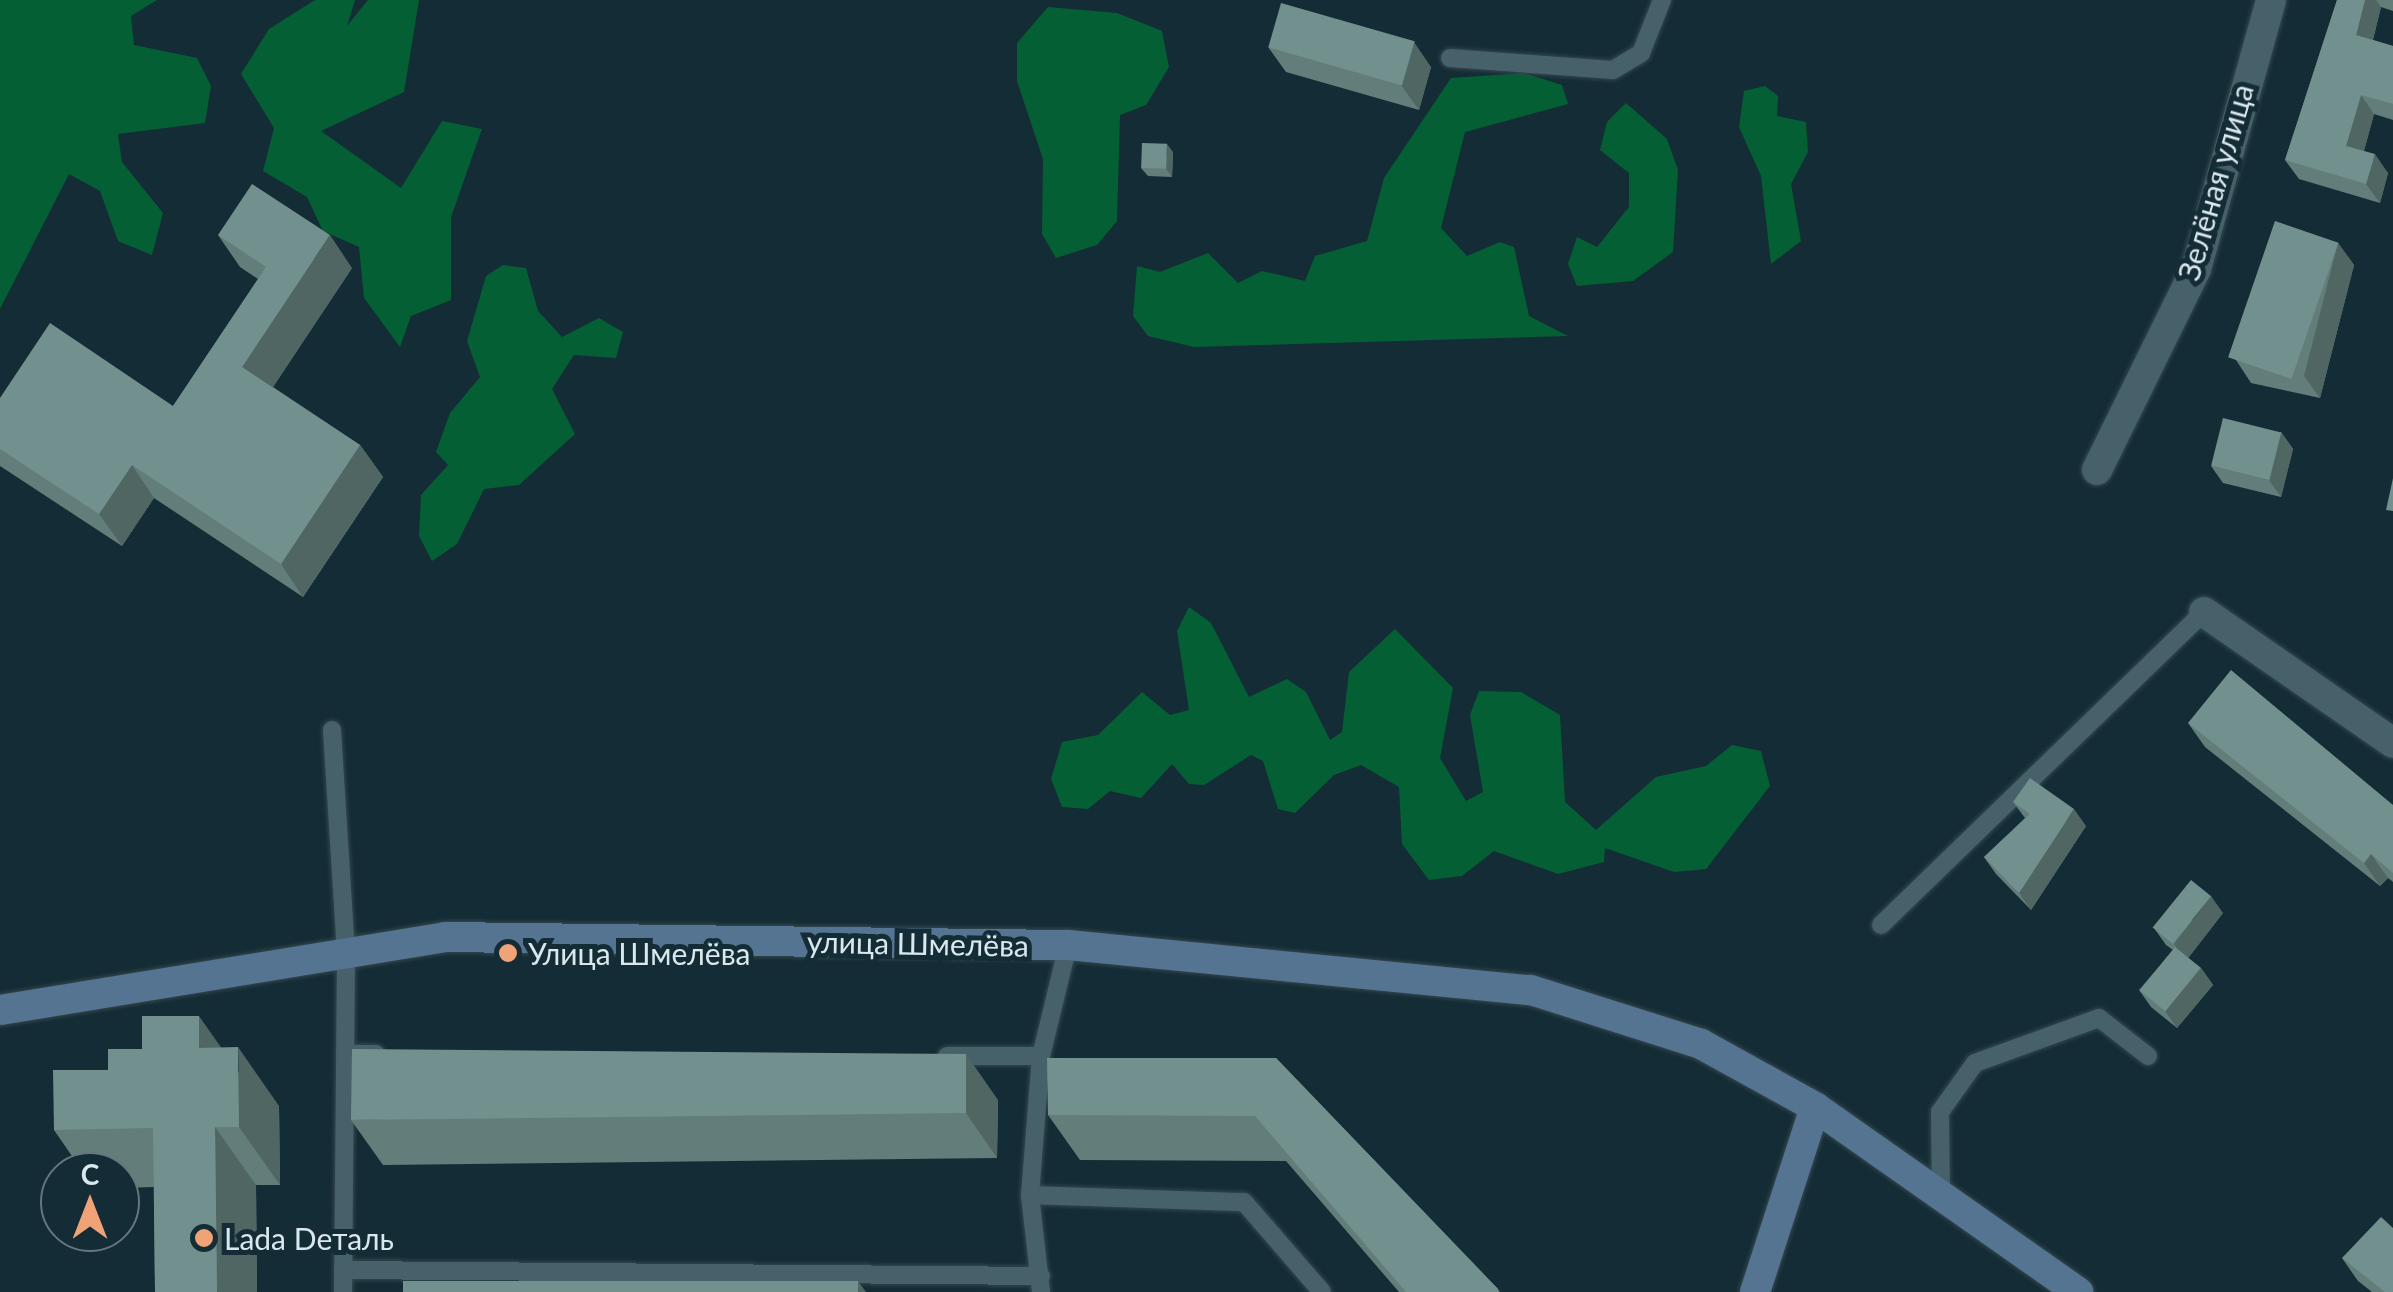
<!DOCTYPE html>
<html>
<head>
<meta charset="utf-8">
<style>
  body { margin:0 }
  #map { position:relative; width:2393px; height:1292px; overflow:hidden; background:#142c35; font-family:Lato,sans-serif }
  div>[style] { position:absolute }
  .forest>* { inset:0; background:#055f35 }
  .roads { filter:drop-shadow(0 0 2px #34474f) drop-shadow(0 0 2px #34474f) }
  .lane>* { height:18px; margin:-9px; padding:0 9px; transform-origin:9px; border-radius:9px; background:#47616b }
  .street>* { height:30px; margin:-15px; padding:0 15px; transform-origin:15px; border-radius:15px; background:#47616b }
  .secondary>* { height:30px; margin:-15px; padding:0 15px; transform-origin:15px; border-radius:15px; background:#547491 }
  .wall>* { inset:0; background:#627d7a }
  .shaded-wall>* { inset:0; background:#506663 }
  .building>* { inset:0; background:#72918e; transform-origin:0 0 }
  .dots>* { width:28px; height:28px; translate:-50% -50%; box-sizing:border-box; border:5px solid #142c35; border-radius:50% }
  span { translate:-50% -50%; white-space:nowrap; text-align:center; line-height:1.15; -webkit-text-stroke:10px #142c35; paint-order:stroke }
  .street-label { font-size:30px; color:#d9e8ed }
  .poi-label { font-size:30px; color:#d9e8ed }
  .left { translate:0 -50%; text-align:left }
  .north { position:absolute; left:40px; top:1152px; width:100px; height:100px; box-sizing:border-box; background:#142c35; border:2px solid #63777f; border-radius:50%; rotate:0deg; font-size:28px; font-weight:700; line-height:40px; text-align:center; color:#d9e8ed }
  .north::after { content:''; display:block; margin:auto; width:35px; height:45px; background:#efa376; clip-path:polygon(50% 0,100% 100%,50% 72%,0 100%) }
</style>
</head>
<body>
<div id="map">
  <div class="forest">
    <i style="clip-path:polygon(0 0,157px 0,131px 16px,134px 45px,197px 58px,211px 86px,205px 123px,118px 134px,122px 162px,163px 213px,152px 255px,118px 241px,100px 191px,69px 174px,0 309px)"></i>
    <i style="clip-path:polygon(315px 0,355px 0,347px 26px,368px 0,419px 0,404px 92px,321px 131px,401px 188px,442px 121px,482px 129px,451px 217px,451px 300px,411px 316px,400px 347px,364px 298px,359px 247px,323px 231px,307px 197px,263px 171px,274px 128px,241px 74px,269px 29px)"></i>
    <i style="clip-path:polygon(1048px 7px,1117px 13px,1162px 31px,1169px 67px,1146px 105px,1120px 115px,1117px 221px,1097px 245px,1056px 258px,1042px 234px,1043px 159px,1017px 81px,1017px 43px)"></i>
    <i style="clip-path:polygon(1524px 73px,1562px 85px,1568px 104px,1465px 132px,1441px 228px,1467px 256px,1500px 242px,1514px 247px,1529px 316px,1568px 336px,1194px 347px,1148px 336px,1133px 316px,1137px 266px,1160px 272px,1208px 253px,1238px 283px,1262px 271px,1305px 281px,1315px 256px,1367px 241px,1384px 178px,1451px 78px)"></i>
    <i style="clip-path:polygon(1765px 86px,1778px 96px,1777px 116px,1806px 122px,1808px 152px,1791px 184px,1801px 241px,1771px 264px,1761px 176px,1739px 127px,1744px 91px)"></i>
    <i style="clip-path:polygon(1626px 103px,1667px 139px,1678px 170px,1673px 252px,1633px 281px,1577px 286px,1568px 264px,1577px 237px,1597px 247px,1629px 207px,1629px 173px,1600px 150px,1607px 122px)"></i>
    <i style="clip-path:polygon(503px 265px,526px 268px,538px 311px,562px 337px,599px 318px,623px 332px,616px 358px,574px 355px,552px 389px,575px 434px,519px 485px,484px 489px,457px 544px,432px 561px,419px 536px,421px 495px,448px 465px,436px 452px,450px 413px,480px 377px,467px 341px,486px 276px)"></i>
    <i style="clip-path:polygon(1189px 607px,1211px 623px,1249px 697px,1287px 679px,1306px 692px,1330px 740px,1342px 732px,1349px 672px,1395px 629px,1453px 688px,1440px 758px,1466px 801px,1483px 792px,1470px 715px,1479px 691px,1521px 692px,1560px 715px,1565px 802px,1596px 830px,1656px 777px,1706px 766px,1732px 745px,1761px 751px,1770px 786px,1706px 869px,1674px 872px,1605px 848px,1604px 862px,1558px 874px,1494px 851px,1462px 876px,1429px 880px,1402px 844px,1399px 787px,1361px 765px,1334px 775px,1295px 813px,1278px 809px,1263px 761px,1251px 755px,1204px 785px,1189px 784px,1172px 764px,1141px 798px,1110px 791px,1088px 809px,1062px 807px,1051px 779px,1062px 742px,1098px 735px,1142px 692px,1170px 715px,1189px 710px,1177px 631px)"></i>
  </div>
  <div class="roads">
    <div class="lane">
      <i style="left:1450px;top:58px;width:163px;rotate:4.2deg"></i>
      <i style="left:1613px;top:70px;width:33px;rotate:-31deg"></i>
      <i style="left:1641px;top:53px;width:57px;rotate:-68.4deg"></i>
      <i style="left:332px;top:730px;width:223px;rotate:86.4deg"></i>
      <i style="left:346px;top:953px;width:339px;rotate:90.5deg"></i>
      <i style="left:1881px;top:925px;width:450px;rotate:-44.1deg"></i>
      <i style="left:345px;top:1054px;width:31px"></i>
      <i style="left:947px;top:1056px;width:94px"></i>
      <i style="left:1030px;top:1195px;width:214px;rotate:1.9deg"></i>
      <i style="left:1244px;top:1202px;width:119px;rotate:49.1deg"></i>
      <i style="left:1941px;top:1196px;width:84px;rotate:-90.7deg"></i>
      <i style="left:1940px;top:1112px;width:60px;rotate:-54.5deg"></i>
      <i style="left:1975px;top:1063px;width:132px;rotate:-19.9deg"></i>
      <i style="left:2099px;top:1018px;width:62px;rotate:37.8deg"></i>
      <i style="left:343px;top:1270px;width:698px;rotate:0.49deg"></i>
      <i style="left:1041px;top:1292px;width:98px;rotate:-96.5deg"></i>
      <i style="left:1030px;top:1195px;width:139px;rotate:-85.5deg"></i>
      <i style="left:1041px;top:1056px;width:114px;rotate:-76.3deg"></i>
    </div>
    <div class="street">
      <i style="left:2097px;top:470px;width:224px;rotate:-63.8deg"></i>
      <i style="left:2196px;top:269px;width:279px;rotate:-74.4deg"></i>
      <i style="left:2204px;top:612px;width:230px;rotate:34.7deg"></i>
    </div>
    <div class="secondary">
      <i style="left:0;top:1010px;width:451px;rotate:-9.3deg"></i>
      <i style="left:445px;top:937px;width:623px;rotate:0.74deg"></i>
      <i style="left:1068px;top:945px;width:465px;rotate:5.6deg"></i>
      <i style="left:1531px;top:990px;width:178px;rotate:17.6deg"></i>
      <i style="left:1701px;top:1044px;width:130px;rotate:28.9deg"></i>
      <i style="left:1815px;top:1107px;width:322px;rotate:35.1deg"></i>
      <i style="left:1755px;top:1292px;width:194px;rotate:-72deg"></i>
    </div>
  </div>
  <div class="wall">
    <i style="clip-path:polygon(2337px 0,2393px 0,2393px 11px,2381px 7px,2373px 40px,2393px 46px,2393px 120px,2374px 114px,2364px 151px,2388px 173px,2380px 203px,2299px 179px,2285px 160px)"></i>
    <i style="clip-path:polygon(1268px 47px,1431px 67px,1419px 110px,1286px 72px)"></i>
    <i style="clip-path:polygon(1173px 152px,1172px 177px,1148px 176px,1141px 168px)"></i>
    <i style="clip-path:polygon(218px 235px,352px 268px,273px 387px,360px 445px,383px 477px,303px 597px,154px 498px,122px 546px,0 466px,0 398px,173px 406px,258px 279px,240px 267px)"></i>
    <i style="clip-path:polygon(2338px 243px,2354px 265px,2320px 398px,2251px 383px,2236px 360px)"></i>
    <i style="clip-path:polygon(2281px 432px,2293px 449px,2281px 497px,2223px 483px,2211px 466px)"></i>
    <i style="clip-path:polygon(2188px 723px,2393px 805px,2393px 882px,2388px 878px,2380px 886px,2205px 747px)"></i>
    <i style="clip-path:polygon(2013px 802px,2086px 826px,2031px 910px,1996px 874px,1984px 857px,2025px 818px)"></i>
    <i style="clip-path:polygon(2223px 913px,2188px 958px,2201px 968px,2213px 985px,2177px 1028px,2151px 1007px,2139px 990px,2173px 950px,2166px 945px,2154px 928px)"></i>
    <i style="clip-path:polygon(1276px 1058px,1498px 1289px,1500px 1292px,1399px 1292px,1286px 1161px,1080px 1160px,1048px 1115px)"></i>
    <i style="clip-path:polygon(108px 1070px,279px 1106px,280px 1185px,256px 1185px,257px 1292px,155px 1292px,154px 1187px,120px 1188px,120px 1172px,83px 1172px,54px 1130px)"></i>
    <i style="clip-path:polygon(998px 1100px,997px 1158px,383px 1165px,351px 1120px)"></i>
    <i style="clip-path:polygon(2342px 1258px,2393px 1292px,2372px 1292px,2358px 1281px)"></i>
  </div>
  <div class="shaded-wall">
    <i style="clip-path:polygon(2365px 0,2376px 0,2381px 7px,2369px 54px,2356px 35px)"></i>
    <i style="clip-path:polygon(1414px 42px,1431px 67px,1419px 110px,1401px 85px)"></i>
    <i style="clip-path:polygon(2361px 95px,2374px 114px,2360px 165px,2346px 146px)"></i>
    <i style="clip-path:polygon(1167px 144px,1173px 152px,1172px 177px,1166px 169px)"></i>
    <i style="clip-path:polygon(2375px 154px,2388px 173px,2380px 203px,2366px 184px)"></i>
    <i style="clip-path:polygon(330px 235px,352px 268px,265px 399px,242px 367px)"></i>
    <i style="clip-path:polygon(2338px 243px,2354px 265px,2320px 398px,2304px 376px)"></i>
    <i style="clip-path:polygon(2281px 432px,2293px 449px,2281px 497px,2269px 480px)"></i>
    <i style="clip-path:polygon(360px 445px,383px 477px,303px 597px,281px 564px)"></i>
    <i style="clip-path:polygon(132px 465px,154px 498px,122px 546px,99px 514px)"></i>
    <i style="clip-path:polygon(2074px 809px,2086px 826px,2031px 910px,2019px 893px)"></i>
    <i style="clip-path:polygon(2371px 854px,2388px 878px,2380px 886px,2364px 863px)"></i>
    <i style="clip-path:polygon(2211px 896px,2223px 913px,2186px 961px,2174px 944px)"></i>
    <i style="clip-path:polygon(2201px 968px,2213px 985px,2177px 1028px,2165px 1011px)"></i>
    <i style="clip-path:polygon(199px 1016px,239px 1073px,238px 1047px,279px 1106px,280px 1185px,239px 1127px,199px 1048px)"></i>
    <i style="clip-path:polygon(966px 1054px,998px 1100px,997px 1158px,966px 1113px)"></i>
    <i style="clip-path:polygon(215px 1127px,256px 1185px,257px 1292px,217px 1292px)"></i>
    <i style="clip-path:polygon(858px 1281px,866px 1292px,858px 1292px)"></i>
  </div>
  <div class="building">
    <i style="clip-path:polygon(2337px 0,2365px 0,2356px 35px,2393px 46px,2393px 104px,2361px 95px,2346px 146px,2375px 154px,2366px 184px,2285px 160px)"></i>
    <i style="left:1281px;top:3px;width:139px;height:46px;rotate:16deg"></i>
    <i style="left:1142px;top:143px;width:25px;height:25px;rotate:2deg"></i>
    <i style="clip-path:polygon(252px 184px,330px 235px,242px 367px,360px 445px,281px 564px,132px 465px,99px 514px,0 449px,0 398px,50px 323px,173px 406px,266px 267px,218px 235px)"></i>
    <i style="left:2275px;top:221px;width:67px;height:144px;rotate:19deg"></i>
    <i style="left:2223px;top:418px;width:60px;height:49px;rotate:14deg"></i>
    <i style="clip-path:polygon(2393px 478px,2393px 511px,2386px 510px)"></i>
    <i style="clip-path:polygon(2231px 670px,2393px 805px,2393px 873px,2371px 854px,2364px 863px,2188px 723px)"></i>
    <i style="clip-path:polygon(2030px 778px,2074px 809px,2019px 893px,1984px 857px,2030px 814px,2013px 802px)"></i>
    <i style="left:2191px;top:880px;width:26px;height:61px;rotate:39deg"></i>
    <i style="left:2175px;top:947px;width:33px;height:56px;rotate:39deg"></i>
    <i style="clip-path:polygon(142px 1016px,199px 1016px,199px 1048px,238px 1047px,239px 1127px,215px 1127px,217px 1292px,155px 1292px,153px 1128px,54px 1130px,53px 1070px,108px 1070px,108px 1049px,142px 1049px)"></i>
    <i style="clip-path:polygon(352px 1049px,966px 1054px,966px 1113px,351px 1120px)"></i>
    <i style="clip-path:polygon(1047px 1058px,1276px 1058px,1498px 1289px,1498px 1292px,1406px 1292px,1255px 1116px,1048px 1115px)"></i>
    <i style="clip-path:polygon(2381px 1217px,2393px 1228px,2393px 1292px,2385px 1292px,2342px 1258px)"></i>
    <i style="left:403px;top:1281px;width:455px;height:11px"></i>
  </div>
  <div class="dots">
    <i style="left:508px;top:953px;background:#efa376"></i>
    <i style="left:204px;top:1238px;background:#efa376"></i>
  </div>
  <div class="street-label">
    <span style="left:2215px;top:182px;rotate:-74deg">Зелёная улица</span>
    <span style="left:918px;top:943px;rotate:1deg">улица Шмелёва</span>
  </div>
  <div class="poi-label">
    <span class="left" style="left:528px;top:953px">Улица Шмелёва</span>
    <span class="left" style="left:224px;top:1238px">Lada Dеталь</span>
  </div>
  <div class="north">С</div>
</div>
</body>
</html>
